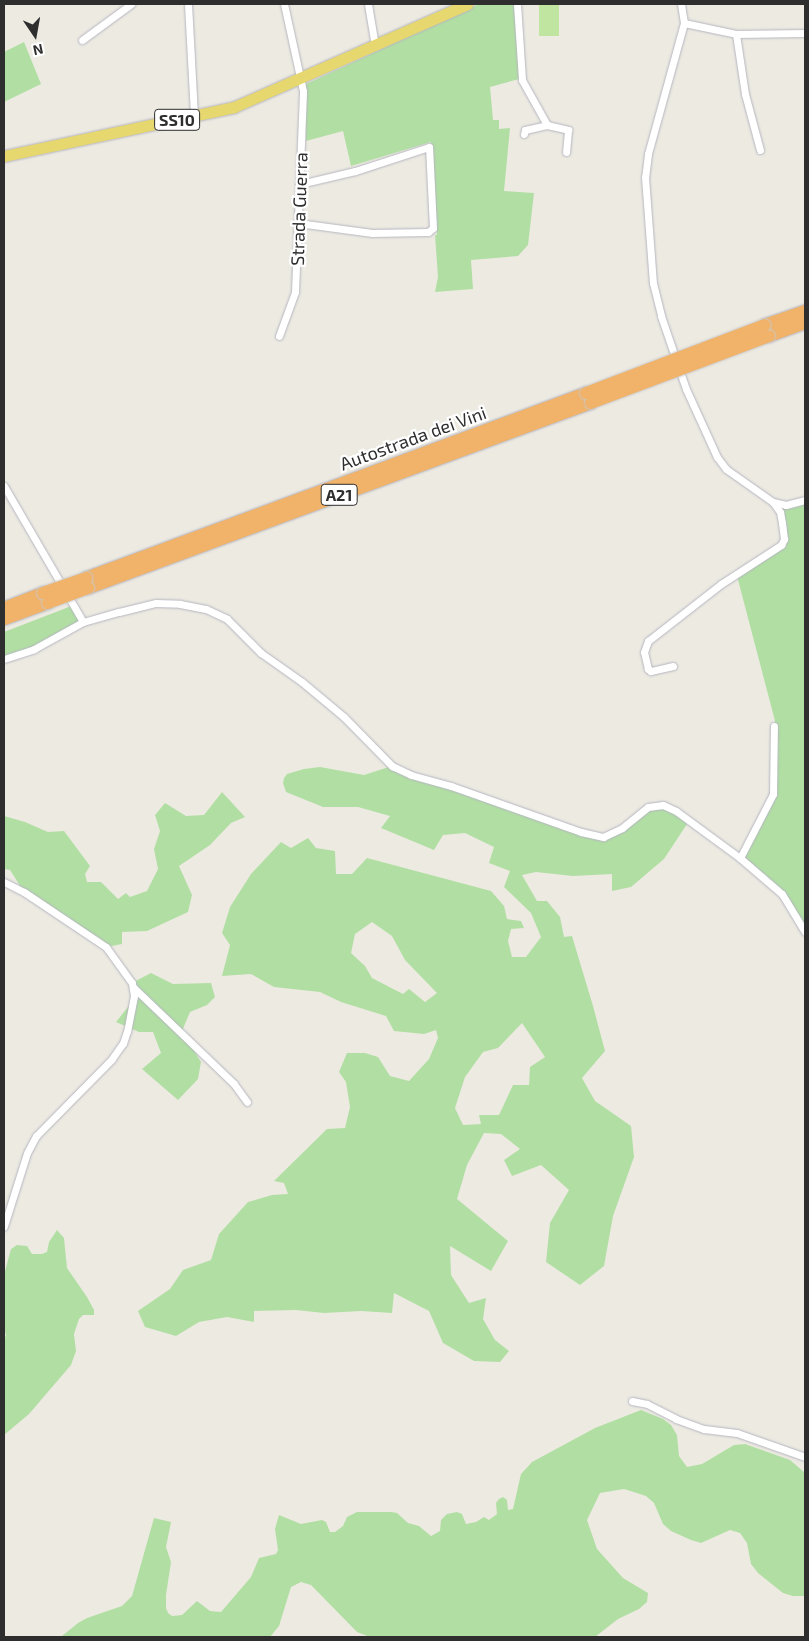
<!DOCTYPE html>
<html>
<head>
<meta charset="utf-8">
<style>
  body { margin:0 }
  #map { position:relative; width:809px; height:1641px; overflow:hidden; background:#edeae2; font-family:"Exo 2",sans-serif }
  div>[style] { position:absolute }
  .green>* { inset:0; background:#b1dfa3 }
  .pitch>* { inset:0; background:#c0e5a0; transform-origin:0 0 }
  .roads { filter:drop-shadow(0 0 1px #b5b6c0) drop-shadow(0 0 1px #b5b6c0) }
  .minor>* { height:7px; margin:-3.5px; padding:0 3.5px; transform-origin:3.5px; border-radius:3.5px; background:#fff }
  .primary>* { height:11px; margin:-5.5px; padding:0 5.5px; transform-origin:5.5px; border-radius:5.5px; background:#e6d76f }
  .motorway>* { height:12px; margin:-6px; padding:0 6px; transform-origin:6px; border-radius:6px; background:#f1b269 }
  .bridges { filter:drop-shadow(0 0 1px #c9c9c9) drop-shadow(0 0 1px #c9c9c9) }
  .motorway-bridge>* { height:12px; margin:-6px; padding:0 6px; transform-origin:6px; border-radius:6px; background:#f1b269 }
  span { translate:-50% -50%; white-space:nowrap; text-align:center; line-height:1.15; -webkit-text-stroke:4.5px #fff; paint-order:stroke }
  .shield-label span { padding:1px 4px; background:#fff; border:1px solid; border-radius:4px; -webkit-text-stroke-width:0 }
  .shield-label { font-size:16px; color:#2e2e2e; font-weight:700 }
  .street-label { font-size:18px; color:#2e2e2e }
  .frame { position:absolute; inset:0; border:5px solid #2e2e2e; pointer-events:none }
  .north { position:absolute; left:10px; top:10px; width:50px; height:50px; -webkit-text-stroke:4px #fff; paint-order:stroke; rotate:168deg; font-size:14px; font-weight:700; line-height:20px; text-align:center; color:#2e2e2e }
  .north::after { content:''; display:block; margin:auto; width:18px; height:22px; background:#2e2e2e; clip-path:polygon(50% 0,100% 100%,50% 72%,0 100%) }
</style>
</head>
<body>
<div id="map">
  <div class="green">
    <i style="clip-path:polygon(479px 4px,515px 4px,519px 79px,490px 87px,493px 120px,499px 120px,499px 129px,510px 128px,504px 191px,534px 193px,528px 245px,518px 256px,471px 260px,473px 289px,435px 292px,438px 277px,435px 235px,437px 235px,431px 142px,351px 166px,343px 131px,306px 141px,306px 84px)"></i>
    <i style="clip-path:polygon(24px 42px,41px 84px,4px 102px,4px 52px)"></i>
    <i style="clip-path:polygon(805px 500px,805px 932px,782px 894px,740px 858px,773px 794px,775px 721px,737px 576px,786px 541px,787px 528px,782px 510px,786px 505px)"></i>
    <i style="clip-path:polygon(74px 605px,83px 622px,34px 649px,4px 659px,4px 632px)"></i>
    <i style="clip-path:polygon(evenodd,392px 766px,603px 837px,648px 807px,663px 805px,689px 821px,664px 859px,631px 887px,612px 891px,612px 874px,573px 876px,536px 872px,522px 875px,537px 901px,547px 901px,560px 917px,564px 937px,572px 936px,593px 1006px,605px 1051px,582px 1078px,595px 1101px,631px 1126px,634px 1157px,613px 1216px,604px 1266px,580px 1285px,546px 1262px,550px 1223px,569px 1190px,541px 1165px,512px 1176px,504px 1160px,520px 1149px,501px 1134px,484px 1133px,467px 1165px,457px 1199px,508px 1241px,491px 1271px,450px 1246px,451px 1275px,469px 1303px,486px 1298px,483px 1319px,495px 1340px,509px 1351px,500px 1362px,474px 1361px,443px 1343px,429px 1311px,394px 1293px,392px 1313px,361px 1311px,324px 1313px,296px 1310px,254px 1311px,254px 1322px,227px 1317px,199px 1322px,176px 1336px,145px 1327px,138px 1311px,170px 1289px,183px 1270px,211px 1260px,219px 1234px,248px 1202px,272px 1195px,288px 1194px,284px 1183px,274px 1181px,327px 1129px,345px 1128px,350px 1107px,346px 1082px,339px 1072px,347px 1053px,365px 1053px,378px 1057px,390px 1076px,409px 1081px,429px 1059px,438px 1038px,436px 1030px,424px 1034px,394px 1031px,386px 1016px,341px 1002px,320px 992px,274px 987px,251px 974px,222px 976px,230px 945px,222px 933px,230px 907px,251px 874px,281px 842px,291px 848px,308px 838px,316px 848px,335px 851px,336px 874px,352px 874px,367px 858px,491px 891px,504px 906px,507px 919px,521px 921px,524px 928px,511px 929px,508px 941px,512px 957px,526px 957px,541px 937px,531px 913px,504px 887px,510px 871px,489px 863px,494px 847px,465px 833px,443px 835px,434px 850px,381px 828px,390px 816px,358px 807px,323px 807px,286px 792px,283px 783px,284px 778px,287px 774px,304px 769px,320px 767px,364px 775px,392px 766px,372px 922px,392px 936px,405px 960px,437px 993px,425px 1002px,409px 989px,403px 994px,372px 978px,365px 966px,351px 953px,355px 934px,372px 922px,392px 766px,522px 1023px,545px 1057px,530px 1067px,529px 1085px,513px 1085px,499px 1115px,479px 1115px,481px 1124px,463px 1125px,455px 1108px,465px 1077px,483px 1052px,498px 1048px,522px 1023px)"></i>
    <i style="clip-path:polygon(222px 792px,245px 817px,231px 823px,210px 845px,179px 866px,192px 895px,188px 912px,147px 931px,122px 932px,122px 944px,106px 947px,24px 892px,10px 870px,4px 869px,4px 816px,25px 822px,48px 832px,64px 831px,90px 866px,85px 874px,87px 882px,101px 882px,118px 899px,126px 893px,130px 897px,147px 891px,158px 869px,154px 849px,160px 831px,155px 815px,165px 803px,186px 816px,204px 815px)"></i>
    <i style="clip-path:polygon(151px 973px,173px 984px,211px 983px,215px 997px,207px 1005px,190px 1012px,182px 1031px,201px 1062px,198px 1079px,178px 1100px,142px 1069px,161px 1053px,153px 1032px,139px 1032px,116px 1022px,136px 997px,132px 983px)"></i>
    <i style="clip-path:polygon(57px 1230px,64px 1238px,67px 1268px,87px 1297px,94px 1310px,94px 1315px,83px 1315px,79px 1319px,74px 1334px,76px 1351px,71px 1365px,29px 1414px,4px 1435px,4px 1340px,6px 1335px,4px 1328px,4px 1275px,11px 1249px,17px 1245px,27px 1246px,32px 1254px,42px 1254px,47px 1252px,49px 1242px)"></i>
    <i style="clip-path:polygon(641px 1410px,663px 1419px,671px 1425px,677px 1435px,679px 1456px,687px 1467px,702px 1464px,734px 1445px,745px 1444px,790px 1460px,805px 1473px,805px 1596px,793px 1596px,783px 1593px,758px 1573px,751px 1564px,747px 1543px,740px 1533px,730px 1530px,701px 1543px,691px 1540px,671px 1531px,663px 1524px,654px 1503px,646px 1496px,624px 1489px,600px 1493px,587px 1520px,597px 1549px,623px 1578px,648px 1593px,647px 1602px,639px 1609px,618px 1619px,595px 1637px,370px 1637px,357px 1632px,311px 1585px,301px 1582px,291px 1587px,279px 1626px,270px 1637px,56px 1637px,62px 1636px,78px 1623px,87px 1618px,122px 1606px,132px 1596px,154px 1518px,171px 1522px,166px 1547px,171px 1562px,166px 1595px,166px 1608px,168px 1613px,172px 1616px,182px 1615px,197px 1601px,210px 1611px,221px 1612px,251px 1577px,259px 1558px,276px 1554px,278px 1550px,275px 1529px,279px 1515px,301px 1524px,322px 1520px,326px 1522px,330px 1532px,335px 1532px,343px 1526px,347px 1517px,357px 1512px,392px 1512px,397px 1513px,408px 1523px,419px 1526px,431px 1536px,440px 1531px,441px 1520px,447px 1514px,457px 1512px,462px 1514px,466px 1524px,476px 1522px,484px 1517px,489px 1520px,497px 1514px,496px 1503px,499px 1499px,503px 1497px,507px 1500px,508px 1510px,513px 1509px,521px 1474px,532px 1462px,595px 1428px)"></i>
  </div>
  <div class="pitch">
    <i style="left:539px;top:4px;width:20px;height:32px"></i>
  </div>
  <div class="roads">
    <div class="minor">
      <i style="left:188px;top:4px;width:112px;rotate:86.9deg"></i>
      <i style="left:368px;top:4px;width:43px;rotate:80.5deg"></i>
      <i style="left:517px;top:4px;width:76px;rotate:86.2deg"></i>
      <i style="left:522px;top:80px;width:51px;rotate:60.9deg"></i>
      <i style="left:681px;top:4px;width:19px;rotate:81deg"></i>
      <i style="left:684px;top:23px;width:136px;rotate:105.4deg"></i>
      <i style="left:648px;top:154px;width:23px;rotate:97deg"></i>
      <i style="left:645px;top:177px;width:106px;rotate:85.7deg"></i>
      <i style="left:653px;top:283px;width:34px;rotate:76deg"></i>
      <i style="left:661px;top:316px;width:77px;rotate:71.1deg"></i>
      <i style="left:686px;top:389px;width:75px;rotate:65.5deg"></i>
      <i style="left:717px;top:457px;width:15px;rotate:53deg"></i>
      <i style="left:726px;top:469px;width:57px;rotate:35.1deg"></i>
      <i style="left:773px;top:502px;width:13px;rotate:13deg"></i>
      <i style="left:786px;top:505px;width:20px;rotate:-15deg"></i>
      <i style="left:684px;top:23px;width:53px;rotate:11.9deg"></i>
      <i style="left:736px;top:34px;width:69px;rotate:-0.8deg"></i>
      <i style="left:736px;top:34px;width:61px;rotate:81.5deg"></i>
      <i style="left:745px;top:94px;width:58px;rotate:75deg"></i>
      <i style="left:82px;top:40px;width:61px;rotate:-36.3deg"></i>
      <i style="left:524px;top:134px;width:4px;rotate:-76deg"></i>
      <i style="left:525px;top:130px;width:23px;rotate:-13deg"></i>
      <i style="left:547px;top:125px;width:22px;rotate:13deg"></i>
      <i style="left:568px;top:130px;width:22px;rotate:95deg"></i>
      <i style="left:298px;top:223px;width:75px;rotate:7.7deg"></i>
      <i style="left:372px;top:233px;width:56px;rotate:-1deg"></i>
      <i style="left:428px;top:232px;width:6px;rotate:-39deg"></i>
      <i style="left:433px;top:228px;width:81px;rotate:-92.8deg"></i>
      <i style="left:429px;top:147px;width:78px;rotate:162deg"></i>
      <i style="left:355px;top:171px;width:57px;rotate:166.7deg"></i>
      <i style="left:279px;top:336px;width:47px;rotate:-70deg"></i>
      <i style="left:295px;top:292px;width:201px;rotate:-87.7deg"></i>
      <i style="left:303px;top:91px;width:89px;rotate:-102.3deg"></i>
      <i style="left:4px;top:486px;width:157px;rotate:59.8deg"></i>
      <i style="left:4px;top:659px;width:32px;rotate:-18deg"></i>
      <i style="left:34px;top:649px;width:56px;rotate:-28.9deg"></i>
      <i style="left:83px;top:622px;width:37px;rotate:-16deg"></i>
      <i style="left:119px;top:612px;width:38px;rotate:-14deg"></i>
      <i style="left:156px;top:603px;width:24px;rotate:2deg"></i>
      <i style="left:180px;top:604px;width:26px;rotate:11deg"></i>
      <i style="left:206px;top:609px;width:23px;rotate:25deg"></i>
      <i style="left:227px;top:619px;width:48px;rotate:45deg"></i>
      <i style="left:261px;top:653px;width:50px;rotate:35.3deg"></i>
      <i style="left:302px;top:682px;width:55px;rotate:39.8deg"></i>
      <i style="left:344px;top:717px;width:69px;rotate:45.6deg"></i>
      <i style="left:392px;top:766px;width:21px;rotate:25deg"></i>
      <i style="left:411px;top:775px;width:41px;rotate:15.4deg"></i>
      <i style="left:451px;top:786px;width:138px;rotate:19.5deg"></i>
      <i style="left:581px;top:832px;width:23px;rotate:13deg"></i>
      <i style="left:603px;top:837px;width:21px;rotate:-25deg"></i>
      <i style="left:622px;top:828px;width:33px;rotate:-39deg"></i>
      <i style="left:648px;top:807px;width:15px;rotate:-8deg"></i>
      <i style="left:663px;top:805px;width:14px;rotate:25deg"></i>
      <i style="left:676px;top:811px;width:79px;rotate:36.3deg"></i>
      <i style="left:740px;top:858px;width:55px;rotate:40.6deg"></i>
      <i style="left:782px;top:894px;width:44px;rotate:58.8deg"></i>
      <i style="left:673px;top:666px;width:23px;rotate:167deg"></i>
      <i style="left:651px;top:671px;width:4px;rotate:-146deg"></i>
      <i style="left:648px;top:669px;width:17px;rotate:-103deg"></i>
      <i style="left:644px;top:652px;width:12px;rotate:-70deg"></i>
      <i style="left:648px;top:641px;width:93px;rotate:-38deg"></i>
      <i style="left:721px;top:584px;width:72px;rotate:-33deg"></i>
      <i style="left:781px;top:545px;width:7px;rotate:-63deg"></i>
      <i style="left:784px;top:539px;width:16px;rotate:-97deg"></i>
      <i style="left:782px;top:523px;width:11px;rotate:-100deg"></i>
      <i style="left:780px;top:512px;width:12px;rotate:-125deg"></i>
      <i style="left:740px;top:858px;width:72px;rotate:-62.7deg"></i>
      <i style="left:773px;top:794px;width:68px;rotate:-89.2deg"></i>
      <i style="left:4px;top:882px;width:22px;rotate:27deg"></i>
      <i style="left:24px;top:892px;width:99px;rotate:33.9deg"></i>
      <i style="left:106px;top:947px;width:44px;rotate:54.2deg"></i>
      <i style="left:132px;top:983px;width:13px;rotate:81deg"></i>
      <i style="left:134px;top:996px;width:36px;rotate:101deg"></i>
      <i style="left:127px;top:1031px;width:13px;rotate:108deg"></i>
      <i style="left:123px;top:1043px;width:19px;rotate:125deg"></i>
      <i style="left:112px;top:1059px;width:108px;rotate:134.6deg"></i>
      <i style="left:36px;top:1136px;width:19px;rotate:118deg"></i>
      <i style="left:27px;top:1153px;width:77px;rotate:107.5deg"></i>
      <i style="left:133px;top:987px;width:140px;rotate:43.8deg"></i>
      <i style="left:234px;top:1084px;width:22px;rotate:54deg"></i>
      <i style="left:632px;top:1401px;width:15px;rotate:11deg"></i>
      <i style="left:647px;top:1404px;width:33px;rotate:27deg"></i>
      <i style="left:676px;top:1419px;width:30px;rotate:20deg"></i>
      <i style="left:704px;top:1429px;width:33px;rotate:7deg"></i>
      <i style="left:737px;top:1433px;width:72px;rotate:19.4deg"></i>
    </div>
    <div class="primary">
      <i style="left:4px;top:156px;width:235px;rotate:-12deg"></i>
      <i style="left:234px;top:107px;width:255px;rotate:-23.8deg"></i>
    </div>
    <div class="motorway">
      <i style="left:765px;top:325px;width:42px;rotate:-19.3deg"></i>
      <i style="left:769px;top:336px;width:38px;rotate:-20deg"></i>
      <i style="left:86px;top:578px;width:533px;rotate:-20.3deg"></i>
      <i style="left:88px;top:588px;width:536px;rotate:-20.19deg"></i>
      <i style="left:4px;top:608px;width:42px;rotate:-21deg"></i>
      <i style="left:4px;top:619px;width:47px;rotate:-20deg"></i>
    </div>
  </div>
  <div class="bridges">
    <div class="motorway-bridge">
      <i style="left:586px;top:393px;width:191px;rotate:-20.8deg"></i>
      <i style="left:591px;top:403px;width:190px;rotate:-20.6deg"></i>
      <i style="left:43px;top:593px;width:46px;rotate:-19.2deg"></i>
      <i style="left:48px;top:603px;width:43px;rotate:-20.6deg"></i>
    </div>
  </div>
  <div class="shield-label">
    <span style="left:177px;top:120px">SS10</span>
    <span style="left:339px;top:495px">A21</span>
  </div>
  <div class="street-label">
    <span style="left:299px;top:209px;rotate:-88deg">Strada Guerra</span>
    <span style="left:413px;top:438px;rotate:-20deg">Autostrada dei Vini</span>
  </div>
  <div class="frame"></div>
  <div class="north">N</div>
</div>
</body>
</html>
